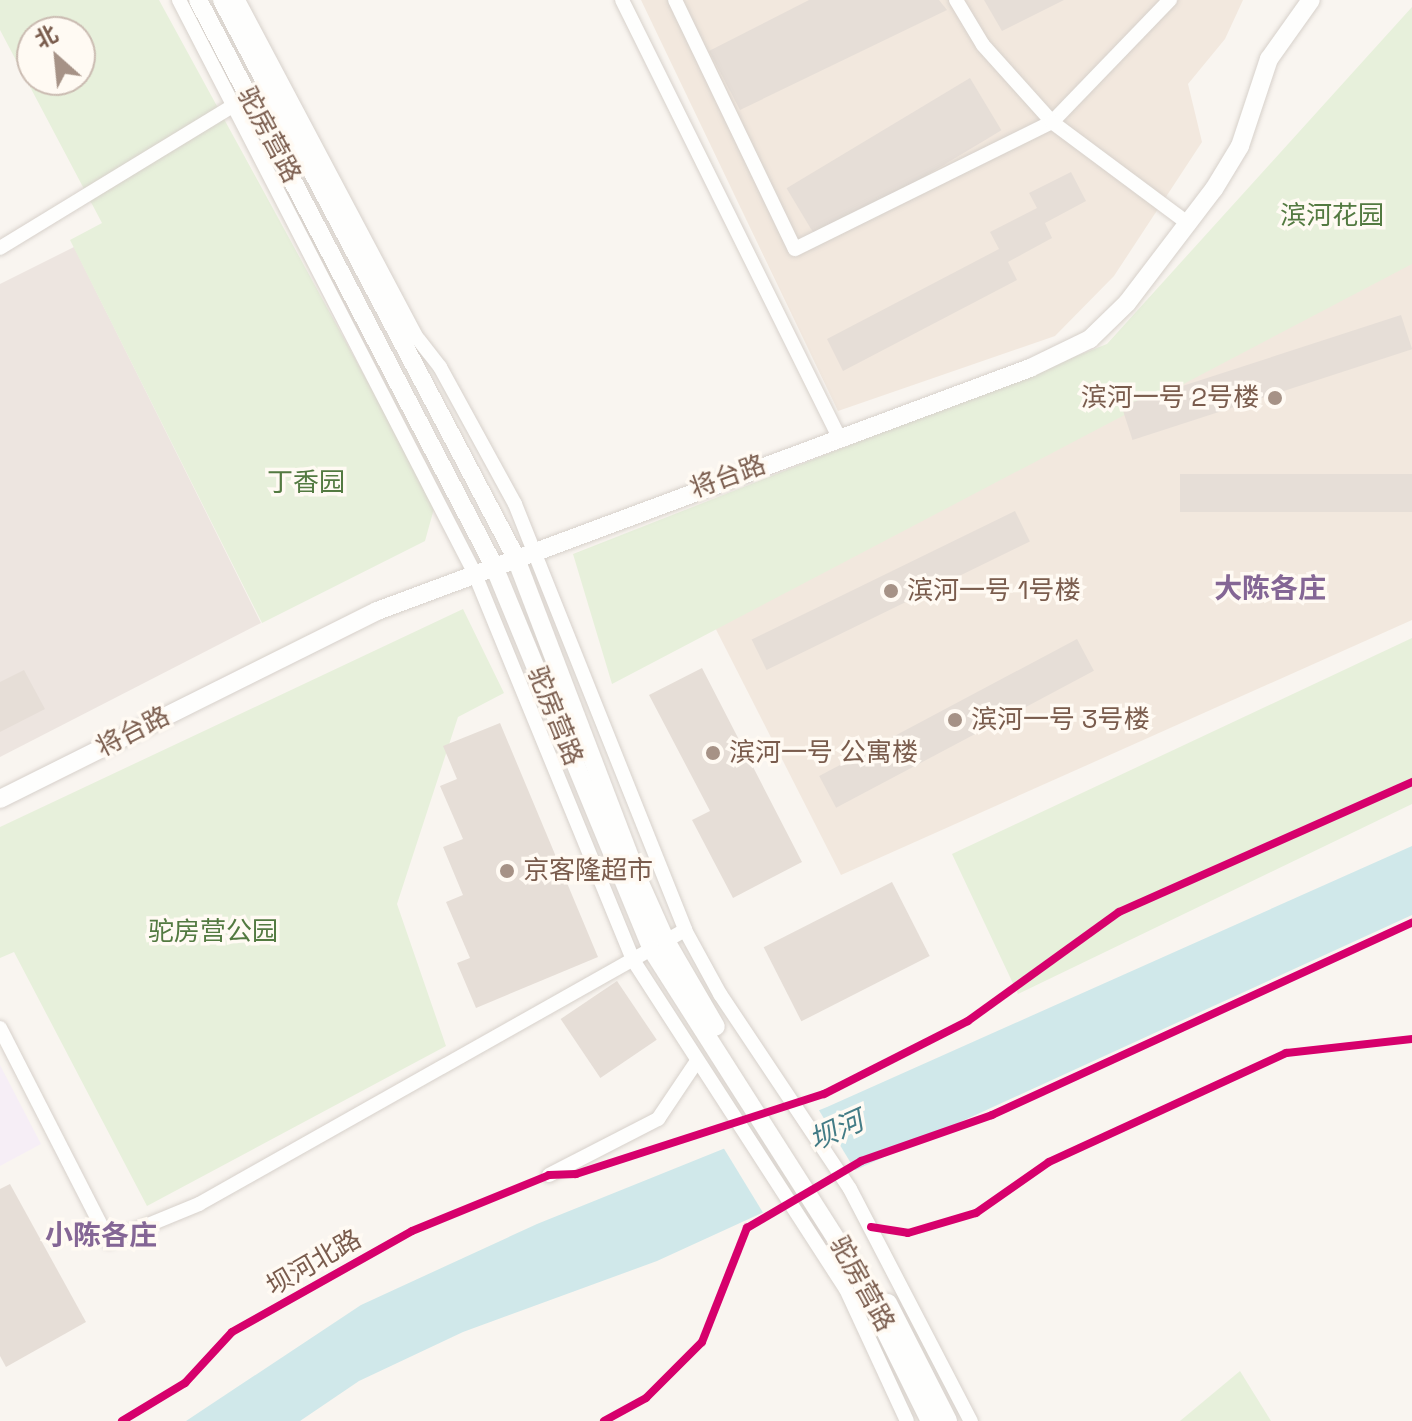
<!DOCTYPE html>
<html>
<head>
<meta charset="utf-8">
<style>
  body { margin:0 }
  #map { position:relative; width:1412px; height:1421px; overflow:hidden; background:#f9f5f0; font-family:"Space Grotesk","Noto Sans SC",sans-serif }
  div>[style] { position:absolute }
  .residential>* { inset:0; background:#f2e8de }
  .industrial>* { inset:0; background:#ede5e0 }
  .education>* { inset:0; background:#f6eef6 }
  .green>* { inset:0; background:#e7f0db }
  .water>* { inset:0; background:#d0e8ea }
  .pier>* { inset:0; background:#f9f5f0 }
  .building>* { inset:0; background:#e6ded7; transform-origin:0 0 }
  .roads { filter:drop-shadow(0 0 2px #d7d1cb) drop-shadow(0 0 2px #d7d1cb) }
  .street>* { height:14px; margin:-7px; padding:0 7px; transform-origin:7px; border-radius:7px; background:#fefefd }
  .secondary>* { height:18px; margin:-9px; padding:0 9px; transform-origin:9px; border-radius:9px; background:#fefefd }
  .cycleway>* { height:8px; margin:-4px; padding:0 4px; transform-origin:4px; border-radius:4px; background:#d6006c }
  .dots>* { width:22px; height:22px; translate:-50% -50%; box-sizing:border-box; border:4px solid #fffaf3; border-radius:50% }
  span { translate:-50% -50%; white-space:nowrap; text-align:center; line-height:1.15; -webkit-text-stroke:7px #fffaf3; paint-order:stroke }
  .street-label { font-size:26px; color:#7a5c4d }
  .park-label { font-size:26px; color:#537a41 }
  .poi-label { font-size:26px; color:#7a5c4d }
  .right { translate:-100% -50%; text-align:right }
  .left { translate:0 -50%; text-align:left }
  .neighbourhood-label { font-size:28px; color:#846695; font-weight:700 }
  .water-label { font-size:28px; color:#437c86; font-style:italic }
  .north { position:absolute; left:16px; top:16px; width:80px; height:80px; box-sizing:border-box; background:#fffaf3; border:2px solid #cabbb1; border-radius:50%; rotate:333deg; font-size:22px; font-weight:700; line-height:32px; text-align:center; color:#7a5c4d }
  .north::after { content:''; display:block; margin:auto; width:28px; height:36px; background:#a69286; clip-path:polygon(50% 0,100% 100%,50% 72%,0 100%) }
</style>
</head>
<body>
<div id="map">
  <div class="residential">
    <i style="clip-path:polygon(641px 0,1243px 0,1225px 39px,1188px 84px,1202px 142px,1114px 276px,1055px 336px,838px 411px)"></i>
    <i style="clip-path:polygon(1412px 241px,1412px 620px,841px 875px,699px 596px)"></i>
  </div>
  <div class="industrial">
    <i style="clip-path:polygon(74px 247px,261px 623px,0 757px,0 284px)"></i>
  </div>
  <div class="education">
    <i style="clip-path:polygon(0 1065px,41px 1144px,0 1166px)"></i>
  </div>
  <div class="green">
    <i style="clip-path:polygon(evenodd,0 0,159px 0,435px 505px,425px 541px,262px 623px,70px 240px,102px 223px,0 30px,0 0,32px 32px,80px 32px,80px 80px,32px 80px,32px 32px)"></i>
    <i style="clip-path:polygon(1412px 7px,1412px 264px,612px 684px,573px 554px,1107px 344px)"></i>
    <i style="clip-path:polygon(463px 609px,504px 693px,458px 717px,397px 904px,446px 1046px,147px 1206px,14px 952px,0 958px,0 827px)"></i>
    <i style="clip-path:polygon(1412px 638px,1412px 804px,1018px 994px,952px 854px)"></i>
    <i style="clip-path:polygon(1240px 1371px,1271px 1421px,1180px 1421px)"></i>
  </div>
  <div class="water">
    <i style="clip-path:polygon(1412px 846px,1412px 915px,657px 1261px,463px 1332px,359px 1381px,300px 1421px,186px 1421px,361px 1305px,537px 1224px,827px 1107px)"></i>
  </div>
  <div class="pier">
    <i style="clip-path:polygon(817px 1107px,858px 1175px,765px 1216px,723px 1147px)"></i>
  </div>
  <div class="building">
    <i style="clip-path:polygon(809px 0,939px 0,947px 10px,740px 110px,709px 51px)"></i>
    <i style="clip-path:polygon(984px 0,1064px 0,1002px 31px)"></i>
    <i style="left:970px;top:78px;width:61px;height:214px;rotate:59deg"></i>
    <i style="clip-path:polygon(1071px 172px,1086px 201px,1045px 223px,1052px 238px,1008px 262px,1017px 280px,843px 371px,827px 339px,999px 249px,990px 232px,1037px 208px,1029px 193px)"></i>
    <i style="left:1401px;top:315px;width:36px;height:294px;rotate:72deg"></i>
    <i style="left:1412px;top:474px;width:38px;height:232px;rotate:90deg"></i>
    <i style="left:1015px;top:511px;width:34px;height:293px;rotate:64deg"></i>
    <i style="left:1077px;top:639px;width:36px;height:292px;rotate:62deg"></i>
    <i style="clip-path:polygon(702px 668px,802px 862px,733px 898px,692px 820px,710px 811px,649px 695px)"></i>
    <i style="clip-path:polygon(24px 670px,45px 709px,0 732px,0 682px)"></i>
    <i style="clip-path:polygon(500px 723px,598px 957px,476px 1008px,457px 963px,470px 958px,446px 902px,463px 895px,443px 847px,463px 839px,440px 786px,457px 779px,443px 746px)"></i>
    <i style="left:892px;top:882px;width:83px;height:144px;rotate:63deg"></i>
    <i style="left:617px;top:981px;width:71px;height:68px;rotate:56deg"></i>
    <i style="clip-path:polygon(10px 1184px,86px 1322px,6px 1367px,0 1356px,0 1189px)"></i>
  </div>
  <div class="roads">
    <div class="street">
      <i style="left:179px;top:0;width:644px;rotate:62.72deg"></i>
      <i style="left:474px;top:572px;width:419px;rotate:67.7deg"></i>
      <i style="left:633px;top:960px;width:392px;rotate:57.1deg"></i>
      <i style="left:846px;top:1289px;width:145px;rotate:65.2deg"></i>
      <i style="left:238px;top:0;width:379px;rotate:62.1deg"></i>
      <i style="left:415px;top:335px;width:41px;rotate:52deg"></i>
      <i style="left:440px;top:367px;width:156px;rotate:61.3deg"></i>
      <i style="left:515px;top:504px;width:459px;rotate:68.2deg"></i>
      <i style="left:685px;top:930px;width:73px;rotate:61.3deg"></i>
      <i style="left:720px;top:994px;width:234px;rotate:56.3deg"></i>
      <i style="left:850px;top:1189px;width:262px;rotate:62.5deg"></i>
      <i style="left:622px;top:0;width:488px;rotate:63.6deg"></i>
      <i style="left:675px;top:0;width:276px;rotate:64.3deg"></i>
      <i style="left:795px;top:249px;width:287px;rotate:-26.3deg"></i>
      <i style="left:1052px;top:122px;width:170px;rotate:-46deg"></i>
      <i style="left:956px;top:0;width:52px;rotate:59deg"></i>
      <i style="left:983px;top:45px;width:103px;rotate:48.1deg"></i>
      <i style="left:1052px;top:122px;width:171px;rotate:36.7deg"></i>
      <i style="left:0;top:248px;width:284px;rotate:-31.4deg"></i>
      <i style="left:0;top:1028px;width:239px;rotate:62.9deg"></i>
      <i style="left:109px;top:1241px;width:97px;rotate:-22.3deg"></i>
      <i style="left:199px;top:1204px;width:558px;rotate:-29.41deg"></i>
      <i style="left:549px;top:1175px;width:123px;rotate:-27.2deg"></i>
      <i style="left:658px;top:1119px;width:70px;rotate:-56.1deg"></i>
    </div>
    <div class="secondary">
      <i style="left:198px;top:0;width:636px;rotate:62.39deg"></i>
      <i style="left:493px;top:564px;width:417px;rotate:67.6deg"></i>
      <i style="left:652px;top:950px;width:375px;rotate:57.5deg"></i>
      <i style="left:853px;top:1266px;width:173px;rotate:63.6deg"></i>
      <i style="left:222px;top:0;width:628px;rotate:62.21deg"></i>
      <i style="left:515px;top:556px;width:350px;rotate:69.1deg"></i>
      <i style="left:640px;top:883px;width:64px;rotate:65.9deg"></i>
      <i style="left:666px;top:941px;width:99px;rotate:59.8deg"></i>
      <i style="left:0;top:799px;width:421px;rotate:-26.5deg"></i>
      <i style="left:377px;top:611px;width:697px;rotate:-20.41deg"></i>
      <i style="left:1030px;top:368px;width:67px;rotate:-25.8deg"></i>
      <i style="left:1090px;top:339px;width:52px;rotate:-44.2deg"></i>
      <i style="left:1127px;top:303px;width:143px;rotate:-52.7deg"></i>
      <i style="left:1214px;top:189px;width:50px;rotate:-58.8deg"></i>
      <i style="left:1240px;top:146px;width:92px;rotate:-71.6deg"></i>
      <i style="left:1269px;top:59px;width:72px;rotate:-54.6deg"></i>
      <i style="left:888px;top:1303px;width:132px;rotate:63deg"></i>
    </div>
  </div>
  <div class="cycleway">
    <i style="left:871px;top:1227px;width:37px;rotate:9deg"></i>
    <i style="left:908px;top:1233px;width:71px;rotate:-16.4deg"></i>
    <i style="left:976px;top:1213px;width:89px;rotate:-34.9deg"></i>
    <i style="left:1049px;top:1162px;width:261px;rotate:-24.7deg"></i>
    <i style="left:1286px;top:1053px;width:127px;rotate:-6.3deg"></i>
    <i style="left:122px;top:1421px;width:74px;rotate:-31.1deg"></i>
    <i style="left:185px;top:1383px;width:69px;rotate:-47.3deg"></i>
    <i style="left:232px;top:1332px;width:206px;rotate:-29.3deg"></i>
    <i style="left:412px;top:1231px;width:148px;rotate:-22.2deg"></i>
    <i style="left:549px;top:1175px;width:27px;rotate:-2deg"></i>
    <i style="left:576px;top:1174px;width:261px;rotate:-17.9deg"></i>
    <i style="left:824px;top:1094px;width:161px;rotate:-26.9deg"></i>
    <i style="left:968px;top:1021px;width:186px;rotate:-35.8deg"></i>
    <i style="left:1119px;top:912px;width:321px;rotate:-23.9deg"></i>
    <i style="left:604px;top:1421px;width:48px;rotate:-28.7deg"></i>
    <i style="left:646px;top:1398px;width:79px;rotate:-45deg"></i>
    <i style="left:702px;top:1342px;width:123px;rotate:-68.5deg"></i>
    <i style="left:747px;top:1228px;width:132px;rotate:-30.4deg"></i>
    <i style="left:861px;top:1161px;width:139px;rotate:-19.3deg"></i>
    <i style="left:992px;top:1115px;width:462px;rotate:-24.6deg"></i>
  </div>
  <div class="dots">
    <i style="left:1275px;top:398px;background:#a69286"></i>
    <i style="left:891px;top:591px;background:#a69286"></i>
    <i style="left:955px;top:720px;background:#a69286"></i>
    <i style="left:713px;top:753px;background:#a69286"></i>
    <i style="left:507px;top:871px;background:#a69286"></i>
  </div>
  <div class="street-label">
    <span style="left:269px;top:135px;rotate:62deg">驼房营路</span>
    <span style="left:728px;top:477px;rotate:-20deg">将台路</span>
    <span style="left:555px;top:716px;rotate:68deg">驼房营路</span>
    <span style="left:133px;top:732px;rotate:-27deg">将台路</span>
    <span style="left:314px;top:1263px;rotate:-30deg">坝河北路</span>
    <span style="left:862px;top:1284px;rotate:61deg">驼房营路</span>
  </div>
  <div class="park-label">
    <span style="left:1332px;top:216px">滨河花园</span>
    <span style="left:306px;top:483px">丁香园</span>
    <span style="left:213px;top:932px">驼房营公园</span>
  </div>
  <div class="poi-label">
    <span class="right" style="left:1259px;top:398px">滨河一号 2号楼</span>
    <span class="left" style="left:907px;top:591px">滨河一号 1号楼</span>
    <span class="left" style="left:971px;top:720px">滨河一号 3号楼</span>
    <span class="left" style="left:729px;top:753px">滨河一号 公寓楼</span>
    <span class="left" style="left:523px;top:871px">京客隆超市</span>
  </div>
  <div class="neighbourhood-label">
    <span style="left:1270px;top:588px">大陈各庄</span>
    <span style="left:101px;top:1235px">小陈各庄</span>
  </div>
  <div class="water-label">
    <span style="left:836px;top:1130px;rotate:-24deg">坝河</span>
  </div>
  <div class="north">北</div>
</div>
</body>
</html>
